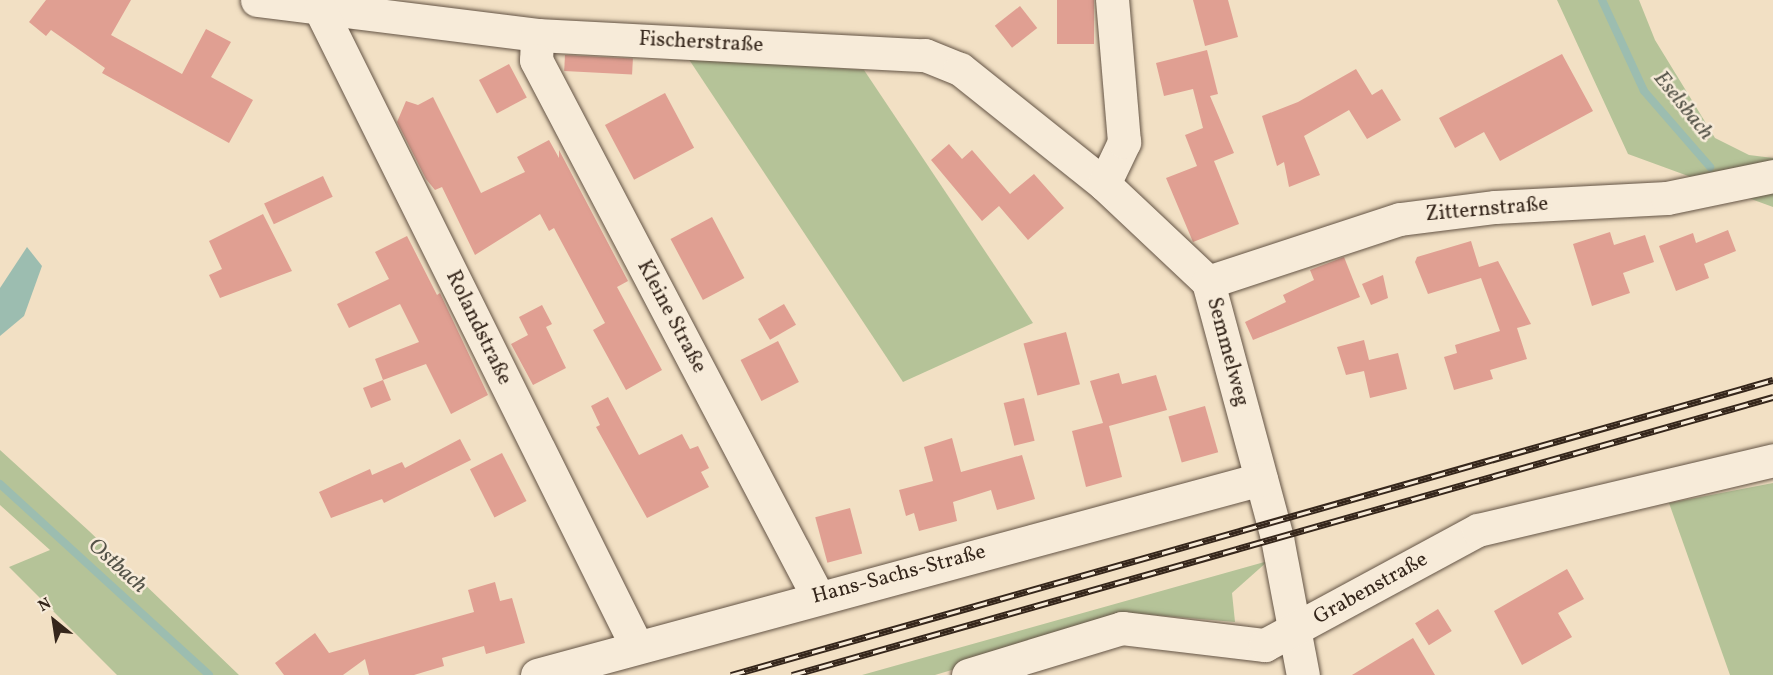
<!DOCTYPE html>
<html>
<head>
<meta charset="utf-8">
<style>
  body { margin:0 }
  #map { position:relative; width:1773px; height:675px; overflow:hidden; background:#f2e0c4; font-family:Vollkorn,serif }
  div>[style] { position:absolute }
  .green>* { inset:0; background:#b5c398 }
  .water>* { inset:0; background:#9cbdb0 }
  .stream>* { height:8px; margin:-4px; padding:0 4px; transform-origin:4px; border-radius:4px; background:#9cbdb0 }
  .building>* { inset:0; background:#e09f92; transform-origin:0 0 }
  .roads { filter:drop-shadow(0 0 2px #645445) drop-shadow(0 0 2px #645445) }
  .minor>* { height:33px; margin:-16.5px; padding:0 16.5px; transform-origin:16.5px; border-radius:16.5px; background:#f7ebd9 }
  .rail>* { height:7px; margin-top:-3.5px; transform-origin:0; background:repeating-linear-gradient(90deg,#f7ebd9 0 14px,#35261b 0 28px); box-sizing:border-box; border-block:2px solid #35261b }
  span { translate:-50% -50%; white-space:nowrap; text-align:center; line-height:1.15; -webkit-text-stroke:5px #f7ebd9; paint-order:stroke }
  .street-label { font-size:21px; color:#35261b }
  .water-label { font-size:22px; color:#545348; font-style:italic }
  .north { position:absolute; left:24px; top:591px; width:60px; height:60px; -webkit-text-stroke:4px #f7ebd9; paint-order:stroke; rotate:330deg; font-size:16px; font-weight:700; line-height:24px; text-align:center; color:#35261b }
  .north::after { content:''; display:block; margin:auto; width:21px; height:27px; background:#35261b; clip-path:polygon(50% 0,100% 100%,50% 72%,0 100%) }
</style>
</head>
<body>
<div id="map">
  <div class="green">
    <i style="clip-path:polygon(1557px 0,1639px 0,1655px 40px,1715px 138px,1749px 155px,1773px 158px,1773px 207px,1628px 154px)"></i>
    <i style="clip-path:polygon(688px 58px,864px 70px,1033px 323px,903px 382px)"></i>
    <i style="clip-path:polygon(0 450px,89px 531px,239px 675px,117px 675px,9px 567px,50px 550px,0 505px)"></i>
    <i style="clip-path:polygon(1773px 483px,1773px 675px,1730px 675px,1669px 503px)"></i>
    <i style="clip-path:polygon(1268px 561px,1232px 593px,1235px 622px,1140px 614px,935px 675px,862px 675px)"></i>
  </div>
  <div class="water">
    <i style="clip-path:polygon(27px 247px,42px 266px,24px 316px,0 336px,0 288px)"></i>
  </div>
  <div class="stream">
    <i style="left:1602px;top:0;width:100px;rotate:65.2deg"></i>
    <i style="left:1644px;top:91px;width:101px;rotate:49deg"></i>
    <i style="left:0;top:484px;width:283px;rotate:42.4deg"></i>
  </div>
  <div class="building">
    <i style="clip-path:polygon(46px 0,131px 0,111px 35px,182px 74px,206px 29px,231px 42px,211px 77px,253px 100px,229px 143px,102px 73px,105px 68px,51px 30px,46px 36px,29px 22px)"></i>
    <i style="left:1057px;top:0;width:37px;height:44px"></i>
    <i style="clip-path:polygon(1193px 0,1228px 0,1238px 37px,1205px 46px)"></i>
    <i style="left:1020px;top:6px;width:28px;height:32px;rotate:52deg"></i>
    <i style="clip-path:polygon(1207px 50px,1218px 94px,1210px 96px,1234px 153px,1214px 161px,1239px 224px,1193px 242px,1166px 178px,1197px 166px,1185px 135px,1203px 128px,1193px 89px,1164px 96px,1156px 63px)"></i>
    <i style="clip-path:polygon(1562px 54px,1593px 111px,1500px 161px,1484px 132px,1455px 148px,1439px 118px)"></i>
    <i style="left:565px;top:55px;width:68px;height:16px;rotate:3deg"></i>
    <i style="left:509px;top:64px;width:38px;height:34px;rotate:62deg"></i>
    <i style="clip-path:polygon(1356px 69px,1372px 95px,1382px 89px,1401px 120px,1367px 139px,1349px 110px,1304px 136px,1320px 175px,1289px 187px,1284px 162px,1277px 166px,1262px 116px,1298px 102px)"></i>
    <i style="left:665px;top:93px;width:62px;height:68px;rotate:62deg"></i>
    <i style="clip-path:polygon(433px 97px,481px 193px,525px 172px,517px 157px,549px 140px,559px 158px,559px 150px,628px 281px,617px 287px,662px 370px,626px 390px,593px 330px,605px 323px,554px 228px,549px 231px,540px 214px,475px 255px,442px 187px,435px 190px,426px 179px,397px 122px,406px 101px,418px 105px)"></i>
    <i style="clip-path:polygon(949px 144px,962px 159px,972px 150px,1010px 194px,1034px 174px,1064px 208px,1028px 240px,999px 206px,982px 221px,931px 160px)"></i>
    <i style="left:323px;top:176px;width:23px;height:65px;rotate:65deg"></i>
    <i style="clip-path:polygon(263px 214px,292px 271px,220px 298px,209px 275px,222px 269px,209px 241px)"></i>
    <i style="left:712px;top:217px;width:69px;height:47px;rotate:62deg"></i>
    <i style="clip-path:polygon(1728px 230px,1736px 251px,1704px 264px,1709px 278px,1676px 291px,1659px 246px,1693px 233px,1696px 243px)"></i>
    <i style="clip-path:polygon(1610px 232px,1614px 245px,1645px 235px,1654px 262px,1623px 273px,1630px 293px,1592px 306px,1573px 244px)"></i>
    <i style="clip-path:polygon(407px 236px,437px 295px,440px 293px,488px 395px,451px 414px,426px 364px,383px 380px,391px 400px,371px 408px,363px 388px,383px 380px,375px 359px,419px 342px,400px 304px,349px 328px,337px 304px,389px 279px,375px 252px)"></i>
    <i style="clip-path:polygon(1471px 241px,1479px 267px,1498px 261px,1531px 324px,1517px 328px,1527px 359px,1490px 370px,1493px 379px,1454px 390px,1444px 357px,1457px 353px,1455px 345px,1500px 331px,1481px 278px,1428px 294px,1415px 262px,1417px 257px)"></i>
    <i style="clip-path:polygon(1344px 257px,1360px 297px,1253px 340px,1245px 322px,1286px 302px,1283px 295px,1314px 280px,1310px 270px)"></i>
    <i style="clip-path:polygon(1383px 275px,1388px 298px,1371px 305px,1362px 284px)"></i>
    <i style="left:784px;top:304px;width:24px;height:30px;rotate:60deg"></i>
    <i style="clip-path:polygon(542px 305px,552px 324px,546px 327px,566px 368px,533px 385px,511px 344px,528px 335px,519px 317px)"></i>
    <i style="left:1066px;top:332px;width:54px;height:44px;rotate:75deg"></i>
    <i style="clip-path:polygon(1364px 340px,1369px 360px,1398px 353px,1407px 389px,1370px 398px,1364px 371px,1346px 375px,1337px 347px)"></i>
    <i style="left:778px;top:341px;width:46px;height:42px;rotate:63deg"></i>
    <i style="clip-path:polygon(1119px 373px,1122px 384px,1156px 375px,1167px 410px,1109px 426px,1122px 477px,1086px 487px,1072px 431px,1103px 423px,1090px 381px)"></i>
    <i style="clip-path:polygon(608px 397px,639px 455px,682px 434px,690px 449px,698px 446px,709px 468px,701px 472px,709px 487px,647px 518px,596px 427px,600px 425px,591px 406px)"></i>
    <i style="left:1024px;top:398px;width:44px;height:21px;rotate:76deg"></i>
    <i style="left:1205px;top:406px;width:48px;height:38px;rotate:74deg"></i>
    <i style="clip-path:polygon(952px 438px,961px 472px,1022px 455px,1035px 499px,997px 510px,991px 490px,953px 502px,957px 521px,919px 531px,914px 513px,906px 516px,899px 490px,933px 481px,924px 447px)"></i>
    <i style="clip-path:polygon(460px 439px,471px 460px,384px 503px,382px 499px,331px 518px,319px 492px,370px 469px,372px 475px,402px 462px,405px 468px)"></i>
    <i style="left:502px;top:453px;width:54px;height:36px;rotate:63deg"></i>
    <i style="left:850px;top:508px;width:47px;height:36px;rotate:75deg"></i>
    <i style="clip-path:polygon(1567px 569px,1584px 599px,1558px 613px,1572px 637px,1522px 665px,1494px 611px)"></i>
    <i style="clip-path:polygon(495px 582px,500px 601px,512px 598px,525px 643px,486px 654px,484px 646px,442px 658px,444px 666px,414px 675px,369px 675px,365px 659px,343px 675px,284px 675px,275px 663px,315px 633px,329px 653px,474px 612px,468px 590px)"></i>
    <i style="left:1438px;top:609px;width:26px;height:27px;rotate:58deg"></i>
    <i style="clip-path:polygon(1413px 638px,1435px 675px,1352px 675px)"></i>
  </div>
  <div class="roads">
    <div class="minor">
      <i style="left:257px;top:0;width:282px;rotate:7.1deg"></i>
      <i style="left:537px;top:35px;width:389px;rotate:3deg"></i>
      <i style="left:925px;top:55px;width:38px;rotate:22deg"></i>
      <i style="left:960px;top:69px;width:184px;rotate:38.6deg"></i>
      <i style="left:1104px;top:184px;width:143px;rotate:43.3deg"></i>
      <i style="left:1208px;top:282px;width:265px;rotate:74.9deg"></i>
      <i style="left:1277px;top:538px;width:139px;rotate:79.3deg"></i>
      <i style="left:320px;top:9px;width:712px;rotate:63.58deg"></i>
      <i style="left:537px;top:35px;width:25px;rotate:92deg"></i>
      <i style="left:536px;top:60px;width:607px;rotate:62.29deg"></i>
      <i style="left:1104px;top:184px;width:47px;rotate:-64.5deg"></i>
      <i style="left:1124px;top:142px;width:143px;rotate:-94.8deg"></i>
      <i style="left:1208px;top:282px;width:202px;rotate:-18.2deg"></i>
      <i style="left:1400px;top:219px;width:96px;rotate:-7.2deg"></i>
      <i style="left:1495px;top:207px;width:172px;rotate:-3deg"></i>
      <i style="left:1667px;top:198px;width:108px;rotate:-11.7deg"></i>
      <i style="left:537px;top:675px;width:750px;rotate:-15.15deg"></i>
      <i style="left:968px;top:675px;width:161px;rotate:-17deg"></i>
      <i style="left:1122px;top:628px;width:144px;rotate:6.8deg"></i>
      <i style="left:1265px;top:645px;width:242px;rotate:-28.4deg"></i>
      <i style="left:1478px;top:530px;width:303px;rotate:-13.3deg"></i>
    </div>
  </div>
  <div class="rail">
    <i style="left:731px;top:675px;width:1083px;rotate:-15.81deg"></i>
    <i style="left:792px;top:675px;width:1020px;rotate:-15.82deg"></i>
  </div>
  <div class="street-label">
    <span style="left:701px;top:43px;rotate:3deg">Fischerstraße</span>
    <span style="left:1487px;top:210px;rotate:-5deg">Zitternstraße</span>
    <span style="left:671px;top:317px;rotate:62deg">Kleine Straße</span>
    <span style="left:478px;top:328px;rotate:64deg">Rolandstraße</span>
    <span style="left:1227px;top:352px;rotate:75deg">Semmelweg</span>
    <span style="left:899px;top:575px;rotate:-15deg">Hans-Sachs-Straße</span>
    <span style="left:1371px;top:589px;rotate:-29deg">Grabenstraße</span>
  </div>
  <div class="water-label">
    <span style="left:1683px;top:106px;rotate:51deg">Eselsbach</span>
    <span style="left:117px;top:566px;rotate:42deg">Ostbach</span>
  </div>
  <div class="north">N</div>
</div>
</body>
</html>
